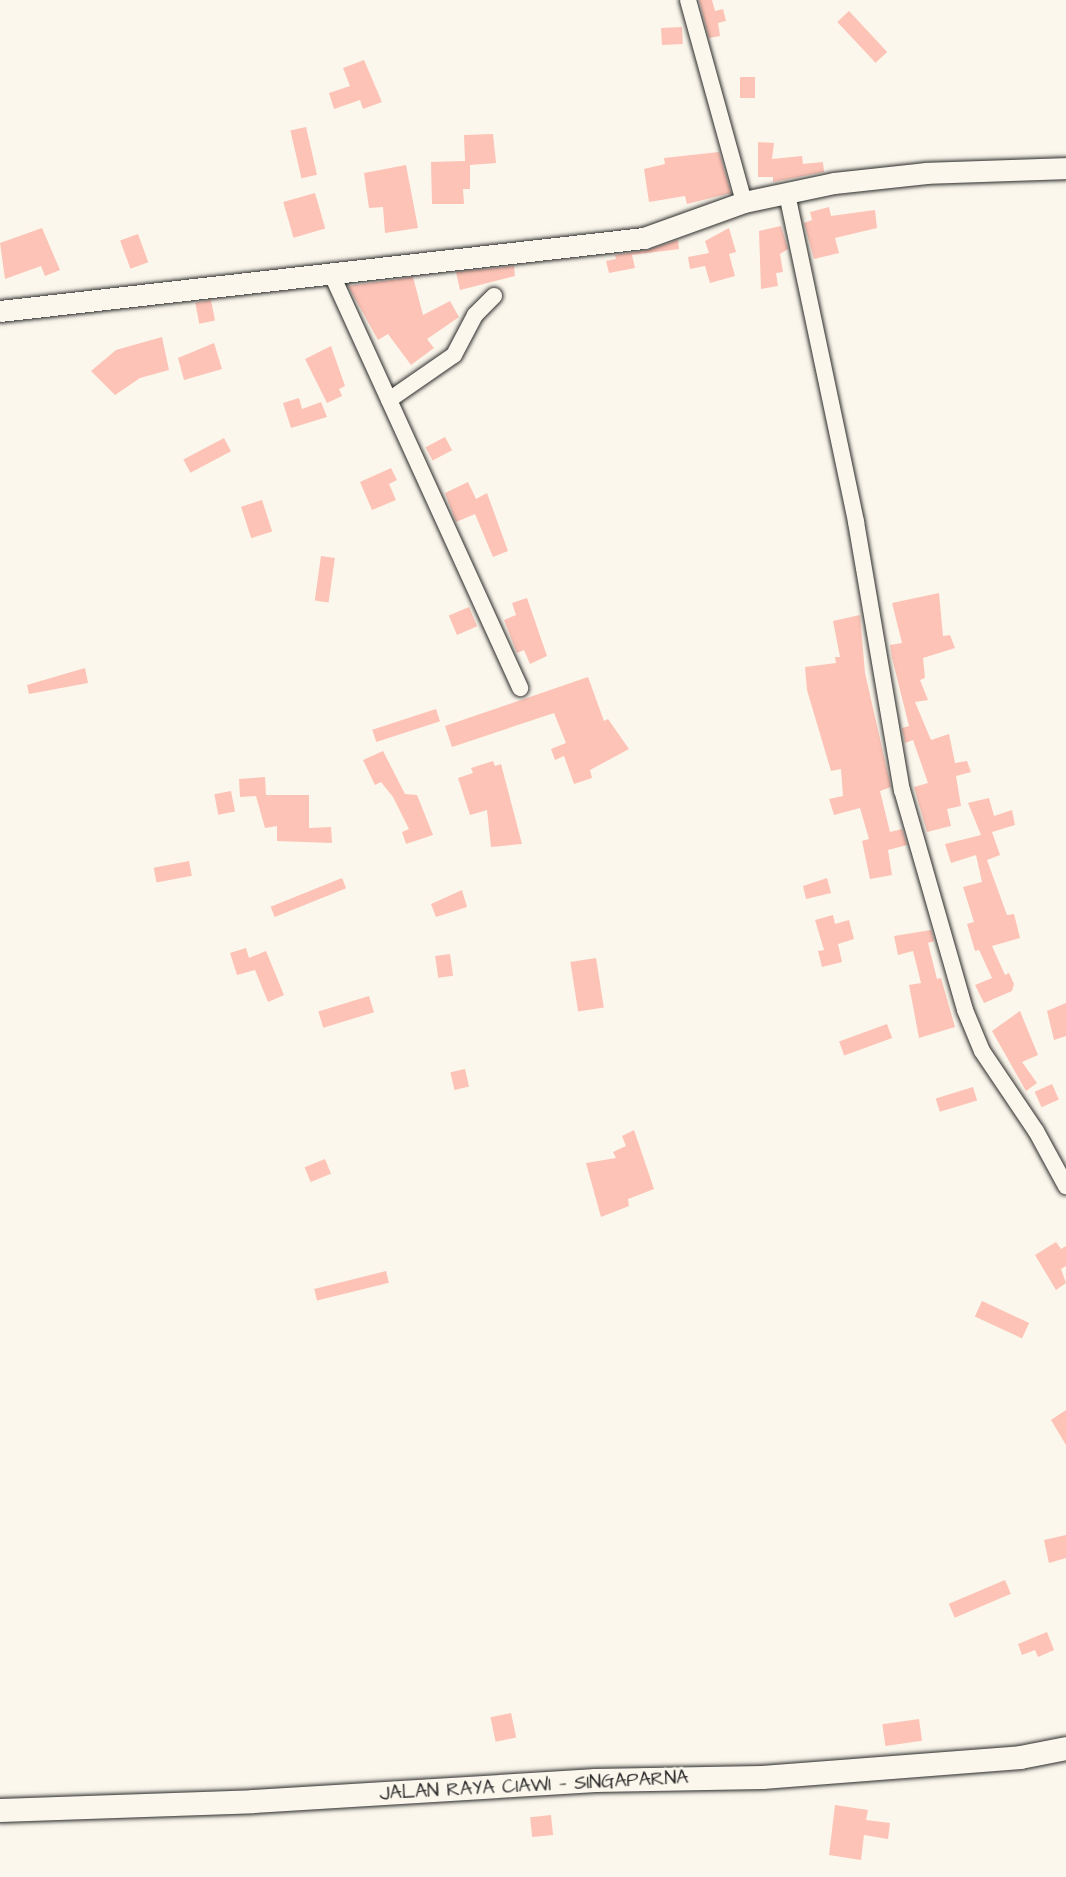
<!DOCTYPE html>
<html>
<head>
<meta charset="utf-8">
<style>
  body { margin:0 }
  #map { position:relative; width:1066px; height:1877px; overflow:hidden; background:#fbf7ec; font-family:"Architects Daughter",sans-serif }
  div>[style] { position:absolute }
  .building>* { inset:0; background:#fdc3b6; transform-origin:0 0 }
  .roads { filter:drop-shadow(0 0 2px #2b2b2b) drop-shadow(0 0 2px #2b2b2b) }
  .minor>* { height:16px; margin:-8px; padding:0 8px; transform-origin:8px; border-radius:8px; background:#fbf7ec }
  .tertiary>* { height:21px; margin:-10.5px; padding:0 10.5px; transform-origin:10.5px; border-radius:10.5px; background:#fbf7ec }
  .secondary>* { height:23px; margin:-11.5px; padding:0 11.5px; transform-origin:11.5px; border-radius:11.5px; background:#fbf7ec }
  span { translate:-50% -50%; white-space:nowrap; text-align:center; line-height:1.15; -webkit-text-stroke:5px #fbf7ec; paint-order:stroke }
  .street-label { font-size:19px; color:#2b2b2b }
</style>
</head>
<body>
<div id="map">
  <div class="building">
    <i style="clip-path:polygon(699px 0,712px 0,715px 11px,723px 9px,726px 21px,718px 23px,720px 36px,709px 38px)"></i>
    <i style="left:849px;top:11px;width:56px;height:16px;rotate:47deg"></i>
    <i style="left:682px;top:27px;width:17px;height:21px;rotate:87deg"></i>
    <i style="clip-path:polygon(364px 60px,382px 102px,363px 109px,360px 100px,334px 109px,329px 93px,350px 86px,343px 68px)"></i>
    <i style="left:740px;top:77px;width:15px;height:21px"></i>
    <i style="left:306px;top:127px;width:49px;height:16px;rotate:77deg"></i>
    <i style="clip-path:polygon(493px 134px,496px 163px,470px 165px,470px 189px,463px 189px,464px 204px,432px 204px,431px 162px,465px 161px,464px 135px)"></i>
    <i style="clip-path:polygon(758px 142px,774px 143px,772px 159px,802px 156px,803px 164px,823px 162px,824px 172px,773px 182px,773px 177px,758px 177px)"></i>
    <i style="clip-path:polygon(719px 152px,731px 193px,687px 204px,685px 196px,649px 202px,644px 169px,665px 164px,664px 158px)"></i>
    <i style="clip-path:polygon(406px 165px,418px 228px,385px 233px,383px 207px,369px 208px,364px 173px)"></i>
    <i style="left:315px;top:193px;width:37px;height:33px;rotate:74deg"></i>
    <i style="clip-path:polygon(829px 207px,831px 216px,875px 210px,877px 228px,835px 238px,839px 253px,814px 259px,804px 223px,812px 220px,810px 212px)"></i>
    <i style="clip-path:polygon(781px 226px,788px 249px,780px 254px,783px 272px,776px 273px,778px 286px,761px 289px,759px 231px)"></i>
    <i style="clip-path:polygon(42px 228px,60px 270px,45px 276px,41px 266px,5px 279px,0 243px)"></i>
    <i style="clip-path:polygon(729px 228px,736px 252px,729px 254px,735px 276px,710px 283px,705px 266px,690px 269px,688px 257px,709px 253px,705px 241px)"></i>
    <i style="left:138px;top:234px;width:30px;height:19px;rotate:70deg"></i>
    <i style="clip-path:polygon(678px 240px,679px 249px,632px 255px,635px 268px,609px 273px,606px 261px,616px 259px,615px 255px,648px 250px)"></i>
    <i style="clip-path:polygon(514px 266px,515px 276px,460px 290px,456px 272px)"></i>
    <i style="clip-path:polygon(413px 277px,423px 315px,450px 301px,459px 317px,427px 339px,434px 348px,411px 365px,388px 334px,378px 340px,348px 286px)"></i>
    <i style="left:211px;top:300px;width:21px;height:16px;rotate:79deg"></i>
    <i style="clip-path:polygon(162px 337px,169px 370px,140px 378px,115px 395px,91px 371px,116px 350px)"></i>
    <i style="clip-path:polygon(214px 343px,222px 369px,184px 380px,178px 358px)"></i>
    <i style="clip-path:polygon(331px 346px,345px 386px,339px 389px,342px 396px,327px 403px,305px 359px)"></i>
    <i style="clip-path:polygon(299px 398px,302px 409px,321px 402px,327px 417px,291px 428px,283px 403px)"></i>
    <i style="left:445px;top:437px;width:15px;height:22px;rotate:62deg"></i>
    <i style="left:224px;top:438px;width:15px;height:46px;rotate:62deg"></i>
    <i style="clip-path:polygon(391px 468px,397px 480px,389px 484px,396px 500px,372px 510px,360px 482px)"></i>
    <i style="clip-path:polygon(468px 482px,476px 499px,487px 493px,508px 551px,493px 557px,475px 514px,456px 522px,445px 493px)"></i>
    <i style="left:262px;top:500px;width:33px;height:22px;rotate:72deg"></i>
    <i style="left:321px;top:556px;width:14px;height:45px;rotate:8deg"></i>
    <i style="clip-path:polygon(939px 593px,943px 636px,950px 635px,955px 648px,923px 658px,925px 678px,920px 680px,928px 700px,915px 702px,931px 740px,949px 734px,955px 763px,967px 761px,971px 772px,956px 776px,961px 806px,947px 809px,951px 826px,927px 832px,914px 787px,928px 783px,913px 740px,905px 743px,902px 728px,909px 726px,892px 658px,890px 645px,902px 643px,892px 603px)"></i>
    <i style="clip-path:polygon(527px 598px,547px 656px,530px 664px,524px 650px,517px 653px,504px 620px,516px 615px,512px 603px)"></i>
    <i style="left:469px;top:607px;width:21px;height:22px;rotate:67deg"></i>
    <i style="clip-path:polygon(860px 615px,865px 673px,891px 787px,880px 791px,890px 832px,902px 829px,907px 845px,888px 850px,892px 875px,870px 879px,862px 841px,869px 839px,860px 808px,834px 815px,829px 799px,843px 796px,841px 769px,831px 771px,807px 690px,805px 667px,836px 663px,835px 657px,840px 657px,833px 621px)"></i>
    <i style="clip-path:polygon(85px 668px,88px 683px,29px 694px,27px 685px)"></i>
    <i style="clip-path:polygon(588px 677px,604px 721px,608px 719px,629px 749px,590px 770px,592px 778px,574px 784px,564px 756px,555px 760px,551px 749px,566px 743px,554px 713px,452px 747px,445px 726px)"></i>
    <i style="left:436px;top:709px;width:13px;height:67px;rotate:72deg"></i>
    <i style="clip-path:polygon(383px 751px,405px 794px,417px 795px,433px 835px,406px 844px,402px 832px,409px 829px,393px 797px,381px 782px,375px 785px,363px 760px)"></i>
    <i style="clip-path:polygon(493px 761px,495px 766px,501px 764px,522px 844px,491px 847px,487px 810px,470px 815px,458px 778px,473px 773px,471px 768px)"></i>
    <i style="clip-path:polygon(265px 777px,266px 795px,309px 795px,309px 828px,331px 827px,332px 843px,277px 841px,277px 826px,265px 828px,256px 796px,240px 797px,239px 779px)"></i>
    <i style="left:231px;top:791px;width:21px;height:17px;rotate:79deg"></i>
    <i style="clip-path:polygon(989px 798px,994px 816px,1012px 810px,1015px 825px,992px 832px,1000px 855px,987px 860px,1007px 915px,1014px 914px,1020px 938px,992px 946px,1005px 975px,1009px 973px,1014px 984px,1012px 991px,984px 1003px,975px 985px,992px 978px,979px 950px,975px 951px,967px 924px,974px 922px,963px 887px,982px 882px,976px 855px,951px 863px,945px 844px,981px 835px,968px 803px)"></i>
    <i style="left:189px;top:861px;width:15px;height:36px;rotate:79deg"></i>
    <i style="left:342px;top:878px;width:11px;height:77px;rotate:68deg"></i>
    <i style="clip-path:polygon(827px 878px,831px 893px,806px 899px,803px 886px)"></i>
    <i style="clip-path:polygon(462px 890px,467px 907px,436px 917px,431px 904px)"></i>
    <i style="clip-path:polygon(833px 915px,835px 924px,849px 920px,854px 939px,838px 944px,842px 962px,822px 967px,818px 951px,824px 950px,815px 920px)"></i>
    <i style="clip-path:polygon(931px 930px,934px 941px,928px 943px,937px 979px,941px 978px,955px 1027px,919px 1038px,909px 985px,921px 983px,913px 951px,898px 955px,894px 936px)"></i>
    <i style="clip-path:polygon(246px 948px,249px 958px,266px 951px,284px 995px,268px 1002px,255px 970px,237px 975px,230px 953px)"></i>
    <i style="left:450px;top:954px;width:22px;height:15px;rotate:82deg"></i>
    <i style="left:596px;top:958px;width:50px;height:26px;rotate:81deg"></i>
    <i style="left:369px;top:996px;width:17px;height:53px;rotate:73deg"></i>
    <i style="clip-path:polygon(1066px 1003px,1066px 1036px,1054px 1040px,1047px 1011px)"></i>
    <i style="clip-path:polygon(1020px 1011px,1038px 1055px,1022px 1062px,1037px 1083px,1026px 1091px,992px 1031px)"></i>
    <i style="left:887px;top:1024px;width:15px;height:51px;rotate:70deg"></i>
    <i style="left:465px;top:1069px;width:18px;height:15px;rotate:77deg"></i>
    <i style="left:1052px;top:1084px;width:17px;height:19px;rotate:66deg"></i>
    <i style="left:973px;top:1087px;width:14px;height:39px;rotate:73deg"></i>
    <i style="clip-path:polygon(634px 1130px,654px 1189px,628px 1199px,629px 1206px,601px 1217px,586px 1163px,616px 1158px,613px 1152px,626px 1146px,622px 1136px)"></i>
    <i style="left:325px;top:1159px;width:16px;height:22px;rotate:68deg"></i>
    <i style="clip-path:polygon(1056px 1242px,1061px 1249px,1066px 1246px,1066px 1266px,1061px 1269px,1066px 1283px,1056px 1290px,1035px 1255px)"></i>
    <i style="left:386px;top:1271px;width:12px;height:74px;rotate:76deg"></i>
    <i style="left:982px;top:1301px;width:52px;height:17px;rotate:25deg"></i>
    <i style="clip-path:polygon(1066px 1410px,1066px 1445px,1051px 1420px)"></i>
    <i style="clip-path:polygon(1066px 1535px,1066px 1558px,1049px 1563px,1044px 1540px)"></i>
    <i style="left:1005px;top:1580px;width:15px;height:61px;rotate:67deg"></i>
    <i style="clip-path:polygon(1047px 1632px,1054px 1650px,1038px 1657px,1035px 1650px,1022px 1655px,1018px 1644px)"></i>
    <i style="left:511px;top:1713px;width:25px;height:21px;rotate:78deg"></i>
    <i style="left:919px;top:1719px;width:22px;height:37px;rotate:82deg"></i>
    <i style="clip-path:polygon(835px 1805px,868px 1810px,866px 1820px,890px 1823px,888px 1839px,864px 1835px,861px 1860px,829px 1855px)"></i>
    <i style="left:551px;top:1815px;width:20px;height:21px;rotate:84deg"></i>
  </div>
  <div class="roads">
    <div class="minor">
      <i style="left:688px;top:0;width:210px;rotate:74.5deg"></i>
      <i style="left:787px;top:194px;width:335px;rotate:78.1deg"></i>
      <i style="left:856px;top:522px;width:272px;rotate:80.3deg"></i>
      <i style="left:902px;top:790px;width:229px;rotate:74deg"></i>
      <i style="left:965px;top:1010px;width:44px;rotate:67.5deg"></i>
      <i style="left:982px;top:1051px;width:97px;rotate:56deg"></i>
      <i style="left:1036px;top:1131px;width:63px;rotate:61.4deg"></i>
      <i style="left:332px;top:275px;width:454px;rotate:65.5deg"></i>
      <i style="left:389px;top:400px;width:79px;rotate:-34.7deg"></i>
      <i style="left:454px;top:355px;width:45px;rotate:-62.3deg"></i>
      <i style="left:475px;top:315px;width:27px;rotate:-45deg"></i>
    </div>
    <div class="tertiary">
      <i style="left:0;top:311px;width:648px;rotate:-6.47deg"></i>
      <i style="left:644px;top:238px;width:106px;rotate:-19.8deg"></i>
      <i style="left:744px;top:202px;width:92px;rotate:-11.9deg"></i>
      <i style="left:834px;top:183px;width:93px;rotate:-6.2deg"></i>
      <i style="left:926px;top:173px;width:140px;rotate:-2deg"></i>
    </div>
    <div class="secondary">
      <i style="left:0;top:1810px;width:253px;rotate:-2deg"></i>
      <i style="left:253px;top:1801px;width:343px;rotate:-3.5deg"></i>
      <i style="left:595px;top:1780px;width:167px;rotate:-1deg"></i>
      <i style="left:762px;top:1777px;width:259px;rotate:-4.4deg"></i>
      <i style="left:1020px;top:1757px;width:47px;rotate:-11.1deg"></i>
    </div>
  </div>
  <div class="street-label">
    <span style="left:534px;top:1786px;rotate:-3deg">JALAN RAYA CIAWI — SINGAPARNA</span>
  </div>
</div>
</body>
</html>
